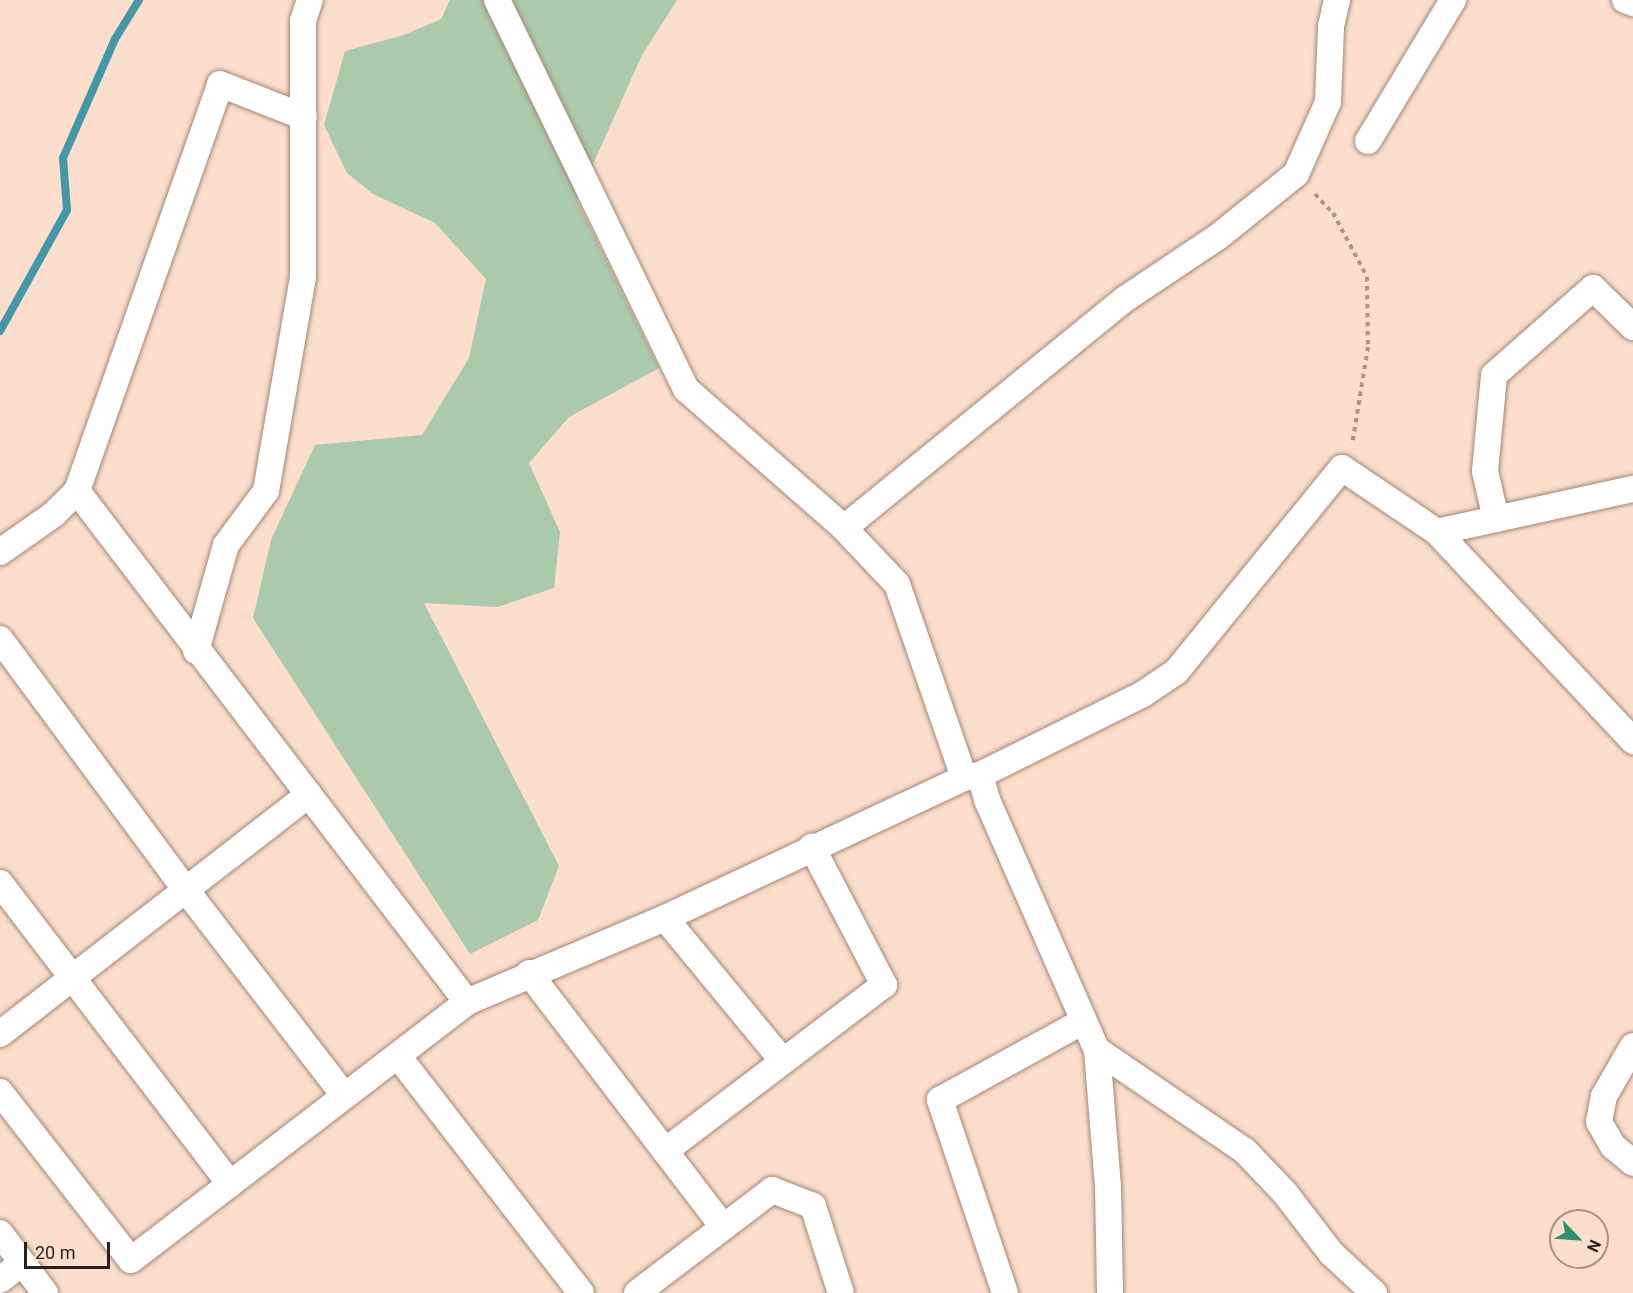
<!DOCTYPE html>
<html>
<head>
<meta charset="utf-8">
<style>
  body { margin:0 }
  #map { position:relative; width:1633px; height:1293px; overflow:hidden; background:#fcdecc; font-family:Roboto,sans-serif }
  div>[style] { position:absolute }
  .green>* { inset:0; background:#abc9ab }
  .stream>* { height:8px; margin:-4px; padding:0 4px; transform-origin:4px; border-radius:4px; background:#4497a7 }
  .path>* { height:4px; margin-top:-2px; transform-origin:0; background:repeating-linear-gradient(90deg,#aa9486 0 4.5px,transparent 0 9px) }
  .roads { filter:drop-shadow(0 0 2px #a28776) drop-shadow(0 0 2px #a28776) }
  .minor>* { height:26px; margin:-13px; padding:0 13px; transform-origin:13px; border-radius:13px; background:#fff }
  span { translate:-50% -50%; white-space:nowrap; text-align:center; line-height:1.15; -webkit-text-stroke:4.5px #fcdecc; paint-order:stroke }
  .north { position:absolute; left:1549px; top:1209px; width:60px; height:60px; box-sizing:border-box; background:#fcdecc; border:2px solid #a89284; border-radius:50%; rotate:115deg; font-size:16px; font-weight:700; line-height:24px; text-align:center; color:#2b2019 }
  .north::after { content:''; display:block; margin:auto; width:21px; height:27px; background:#319069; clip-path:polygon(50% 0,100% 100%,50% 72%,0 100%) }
  .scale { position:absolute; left:24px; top:1242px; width:86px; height:27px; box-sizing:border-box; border:3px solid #2b2019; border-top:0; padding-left:8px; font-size:18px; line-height:21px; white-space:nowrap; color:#2b2019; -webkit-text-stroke:4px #fcdecc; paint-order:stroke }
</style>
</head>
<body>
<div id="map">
  <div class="green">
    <i style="clip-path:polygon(450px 0,677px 0,642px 55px,577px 200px,659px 368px,569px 417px,529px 463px,560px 532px,554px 588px,498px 607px,424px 603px,559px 866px,538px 920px,470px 954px,253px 618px,271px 540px,315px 445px,422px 435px,469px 358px,486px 279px,435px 223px,373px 194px,347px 173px,324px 125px,345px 51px,404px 35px,441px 19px)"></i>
  </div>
  <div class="stream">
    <i style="left:0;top:331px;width:138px;rotate:-61deg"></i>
    <i style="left:67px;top:210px;width:52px;rotate:-94.4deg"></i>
    <i style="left:63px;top:158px;width:130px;rotate:-66.4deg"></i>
    <i style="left:115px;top:39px;width:46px;rotate:-58.4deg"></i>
  </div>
  <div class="path">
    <i style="left:1315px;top:194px;width:26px;rotate:47deg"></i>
    <i style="left:1333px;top:213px;width:72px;rotate:62deg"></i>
    <i style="left:1367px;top:277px;width:70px;rotate:89.2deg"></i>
    <i style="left:1368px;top:347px;width:99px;rotate:99.3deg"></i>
  </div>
  <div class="roads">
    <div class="minor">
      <i style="left:497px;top:0;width:432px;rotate:64.1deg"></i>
      <i style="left:686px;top:389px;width:210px;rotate:41.3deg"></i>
      <i style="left:844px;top:528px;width:77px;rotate:46.6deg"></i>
      <i style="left:897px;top:584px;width:205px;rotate:70.9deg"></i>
      <i style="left:1625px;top:0;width:9px;rotate:21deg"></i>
      <i style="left:1368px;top:141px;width:165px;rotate:-58.9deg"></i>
      <i style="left:77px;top:491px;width:431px;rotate:-70.6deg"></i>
      <i style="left:220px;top:84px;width:90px;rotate:21.4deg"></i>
      <i style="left:1496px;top:519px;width:49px;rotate:-102.9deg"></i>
      <i style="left:1485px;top:471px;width:96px;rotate:-84.6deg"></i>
      <i style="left:1494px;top:375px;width:132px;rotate:-41.3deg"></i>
      <i style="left:1593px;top:288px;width:56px;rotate:44.3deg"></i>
      <i style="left:844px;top:528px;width:362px;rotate:-39.2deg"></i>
      <i style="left:1125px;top:299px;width:113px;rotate:-33.8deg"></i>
      <i style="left:1219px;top:236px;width:99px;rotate:-38.8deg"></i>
      <i style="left:1296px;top:174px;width:79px;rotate:-66deg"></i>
      <i style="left:1328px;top:102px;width:76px;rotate:-87.7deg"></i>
      <i style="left:1331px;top:26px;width:27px;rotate:-77deg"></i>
      <i style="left:1437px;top:532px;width:201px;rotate:-12.4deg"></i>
      <i style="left:0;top:552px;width:66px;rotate:-35.1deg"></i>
      <i style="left:54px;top:514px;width:33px;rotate:-45deg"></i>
      <i style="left:77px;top:491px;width:643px;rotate:52.65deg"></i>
      <i style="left:0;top:639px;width:312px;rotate:53.5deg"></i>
      <i style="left:186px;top:890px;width:259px;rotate:52.4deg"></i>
      <i style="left:196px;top:651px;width:110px;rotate:-74.2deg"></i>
      <i style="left:226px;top:545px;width:67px;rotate:-53.5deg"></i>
      <i style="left:266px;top:491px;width:217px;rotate:-80.2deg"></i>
      <i style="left:303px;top:277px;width:256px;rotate:-90deg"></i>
      <i style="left:303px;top:21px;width:22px;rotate:-72deg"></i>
      <i style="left:980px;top:775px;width:26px;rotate:74deg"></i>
      <i style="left:987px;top:800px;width:273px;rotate:66.3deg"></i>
      <i style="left:1097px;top:1050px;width:137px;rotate:85.4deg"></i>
      <i style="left:1108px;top:1187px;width:106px;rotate:88.9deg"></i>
      <i style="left:0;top:883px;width:379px;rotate:52.6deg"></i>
      <i style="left:665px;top:918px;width:184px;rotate:50.5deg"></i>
      <i style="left:529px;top:973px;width:320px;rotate:52.6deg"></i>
      <i style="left:0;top:1034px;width:391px;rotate:-37.8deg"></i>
      <i style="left:1633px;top:1046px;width:58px;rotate:120.1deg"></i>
      <i style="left:1604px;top:1096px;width:26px;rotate:101deg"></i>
      <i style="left:1599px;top:1122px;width:28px;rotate:60deg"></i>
      <i style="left:1613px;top:1146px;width:26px;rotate:40deg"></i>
      <i style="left:1097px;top:1050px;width:179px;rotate:34.3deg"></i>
      <i style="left:1245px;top:1151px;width:58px;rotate:46.4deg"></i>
      <i style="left:1285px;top:1193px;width:76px;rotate:52.5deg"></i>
      <i style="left:1331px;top:1253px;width:59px;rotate:42.9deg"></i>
      <i style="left:398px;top:1056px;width:299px;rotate:52.3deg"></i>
      <i style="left:0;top:1092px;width:213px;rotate:52.1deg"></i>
      <i style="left:131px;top:1260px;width:424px;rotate:-37.5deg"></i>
      <i style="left:467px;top:1002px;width:215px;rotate:-23deg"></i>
      <i style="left:665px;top:918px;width:330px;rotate:-25.1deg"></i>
      <i style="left:964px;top:778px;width:16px;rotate:-11deg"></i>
      <i style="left:980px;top:775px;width:182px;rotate:-26.4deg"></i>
      <i style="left:1143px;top:694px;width:40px;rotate:-34deg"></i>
      <i style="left:1176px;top:672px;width:263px;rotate:-50.9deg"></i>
      <i style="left:1342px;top:468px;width:115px;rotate:34deg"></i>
      <i style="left:1437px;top:532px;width:287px;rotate:46.8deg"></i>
      <i style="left:665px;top:1151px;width:275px;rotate:-37.2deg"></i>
      <i style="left:884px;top:985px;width:156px;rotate:-117.6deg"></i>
      <i style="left:0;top:1233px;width:75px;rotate:53.1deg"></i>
      <i style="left:0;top:1280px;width:28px;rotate:-38deg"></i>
      <i style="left:637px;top:1293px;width:170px;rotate:-37.3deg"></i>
      <i style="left:772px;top:1190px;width:44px;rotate:21.3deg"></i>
      <i style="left:813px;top:1206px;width:91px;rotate:72.2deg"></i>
      <i style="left:1005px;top:1293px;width:204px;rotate:-108.6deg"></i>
      <i style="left:940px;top:1100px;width:162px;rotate:-28.8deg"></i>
    </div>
  </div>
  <div class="north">N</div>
  <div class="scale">20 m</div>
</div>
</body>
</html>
